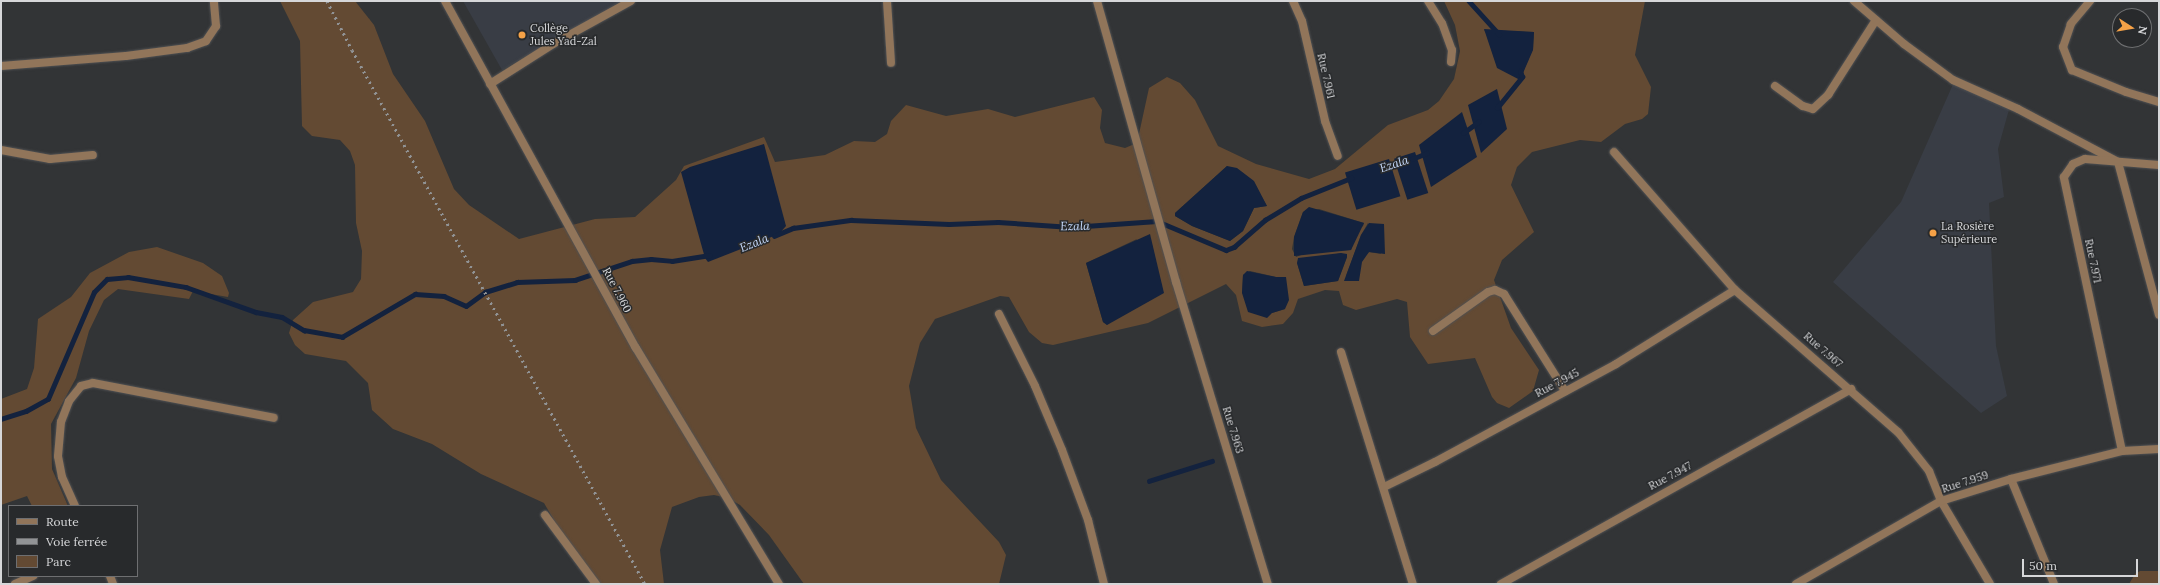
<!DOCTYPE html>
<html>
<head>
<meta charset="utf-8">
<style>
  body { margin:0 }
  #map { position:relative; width:2160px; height:585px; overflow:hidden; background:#323436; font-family:Lora,serif }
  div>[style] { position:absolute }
  .built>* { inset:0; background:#393d45 }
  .green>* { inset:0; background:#634a33 }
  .water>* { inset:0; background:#13223e; transform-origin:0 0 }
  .stream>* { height:4.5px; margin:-2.25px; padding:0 2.25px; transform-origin:2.25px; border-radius:2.25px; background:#13223e }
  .roads { filter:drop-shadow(0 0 1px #505153) drop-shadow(0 0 1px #505153) }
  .minor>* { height:8px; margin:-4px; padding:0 4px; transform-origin:4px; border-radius:4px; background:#91755a }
  .tertiary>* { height:8px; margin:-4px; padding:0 4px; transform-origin:4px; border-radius:4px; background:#91755a }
  .rail>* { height:3px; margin-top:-1.5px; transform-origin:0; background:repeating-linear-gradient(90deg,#919395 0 2px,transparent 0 6px) }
  .dots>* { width:11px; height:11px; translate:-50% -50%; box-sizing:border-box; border:2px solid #282a2c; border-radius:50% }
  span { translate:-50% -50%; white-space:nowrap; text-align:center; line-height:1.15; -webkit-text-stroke:3px #282a2c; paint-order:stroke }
  .poi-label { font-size:11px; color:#d6d7d9 }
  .left { translate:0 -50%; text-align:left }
  .street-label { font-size:11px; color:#d6d7d9 }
  .water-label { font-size:12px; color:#c7dbfd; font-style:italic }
  .frame { position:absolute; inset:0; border:2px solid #d6d7d9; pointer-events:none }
  .legend { position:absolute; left:8px; top:505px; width:130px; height:72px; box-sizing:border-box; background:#282a2c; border:1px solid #6e6f71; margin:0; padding:5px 7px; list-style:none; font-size:12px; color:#d6d7d9 }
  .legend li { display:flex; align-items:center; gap:8px; height:20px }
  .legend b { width:20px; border:1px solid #6e6f71 }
  .north { position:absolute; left:2112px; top:8px; width:40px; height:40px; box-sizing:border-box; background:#282a2c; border:1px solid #6e6f71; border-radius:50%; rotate:102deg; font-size:11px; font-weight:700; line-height:16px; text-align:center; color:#d6d7d9 }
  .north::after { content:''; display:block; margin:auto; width:14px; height:18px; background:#f6a247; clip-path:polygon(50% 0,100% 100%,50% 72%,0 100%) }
  .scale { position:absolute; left:2022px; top:559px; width:116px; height:18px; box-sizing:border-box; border:2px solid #d6d7d9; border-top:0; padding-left:5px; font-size:12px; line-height:14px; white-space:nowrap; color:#d6d7d9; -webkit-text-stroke:3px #282a2c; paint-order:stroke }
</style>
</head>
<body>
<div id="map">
  <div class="built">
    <i style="clip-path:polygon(463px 1px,622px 1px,502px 70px)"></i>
    <i style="clip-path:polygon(1954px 82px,2010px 106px,1998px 149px,2004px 197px,1989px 203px,1996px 346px,2007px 396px,1981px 413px,1833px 282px,1901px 202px)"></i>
  </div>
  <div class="green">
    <i style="clip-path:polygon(evenodd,280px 1px,355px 1px,374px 25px,393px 74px,425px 121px,454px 189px,469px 205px,519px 239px,595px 219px,635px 217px,676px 180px,684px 166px,764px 137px,775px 162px,825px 155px,854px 141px,875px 142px,887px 134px,891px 121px,906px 105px,946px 116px,988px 109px,1015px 117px,1094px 97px,1102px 110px,1100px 128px,1105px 143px,1125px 148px,1137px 143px,1149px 88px,1167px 77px,1180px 83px,1195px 100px,1218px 146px,1256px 164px,1309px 179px,1335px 169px,1388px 125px,1428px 110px,1439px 101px,1454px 79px,1460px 51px,1455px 25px,1444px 1px,1645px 1px,1635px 55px,1651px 87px,1648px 114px,1642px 119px,1625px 124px,1601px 142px,1580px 140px,1532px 152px,1517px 167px,1511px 185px,1534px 232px,1502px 260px,1494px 280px,1511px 328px,1539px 370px,1533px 391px,1509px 408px,1497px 403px,1492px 397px,1475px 358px,1428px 364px,1410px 337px,1407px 302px,1397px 299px,1356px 310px,1343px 305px,1339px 291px,1325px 290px,1298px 299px,1293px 313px,1283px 324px,1262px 327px,1242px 321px,1236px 295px,1226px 284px,1148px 323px,1053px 345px,1042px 343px,1029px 332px,1009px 297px,1000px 296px,935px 319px,920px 343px,909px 386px,916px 428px,941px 480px,999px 542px,1006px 555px,999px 584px,804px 584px,769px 535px,740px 505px,728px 498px,714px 495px,699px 497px,672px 507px,660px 550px,664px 584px,591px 584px,544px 503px,481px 474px,432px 444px,393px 429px,372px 410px,368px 383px,346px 361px,305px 354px,295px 345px,289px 333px,293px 320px,313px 302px,353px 292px,361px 279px,362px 251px,356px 223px,355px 165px,350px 151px,340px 140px,312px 136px,302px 126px,300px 41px,280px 1px,1484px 30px,1534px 32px,1533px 49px,1520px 79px,1484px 30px,280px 1px,1227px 166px,1260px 194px,1267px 206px,1254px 208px,1243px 231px,1230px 241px,1192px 226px,1175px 216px,1175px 213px,1227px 166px,280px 1px,1319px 209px,1364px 223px,1363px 226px,1358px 230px,1351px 250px,1306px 253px,1296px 257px,1292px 249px,1294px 237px,1303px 212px,1319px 209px,280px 1px,1368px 223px,1381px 254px,1369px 252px,1346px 276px,1361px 235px,1368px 223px,280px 1px,1137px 239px,1107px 325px,1103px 322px,1086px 263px,1137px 239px,280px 1px,1341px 253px,1347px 257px,1338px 281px,1304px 286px,1297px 263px,1341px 253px,280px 1px,1250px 271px,1276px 277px,1285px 309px,1272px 313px,1242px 293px,1243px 275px,1250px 271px)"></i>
    <i style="clip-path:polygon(157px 247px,203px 263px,222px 276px,229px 293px,228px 297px,193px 291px,189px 299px,118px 289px,104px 300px,89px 331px,76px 378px,51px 424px,52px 469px,68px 506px,32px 506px,27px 496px,1px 505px,1px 399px,27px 389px,34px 368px,38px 319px,71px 297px,90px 273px,129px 252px)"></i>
    <i style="clip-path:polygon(2140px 571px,2159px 571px,2159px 584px,2129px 584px,2135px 574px)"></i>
  </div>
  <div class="water">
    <i style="clip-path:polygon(1484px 29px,1534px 32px,1533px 50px,1520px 80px,1497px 68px)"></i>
    <i style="clip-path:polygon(1497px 89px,1507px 129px,1481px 153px,1468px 105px)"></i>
    <i style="clip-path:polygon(1462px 112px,1477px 157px,1431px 187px,1419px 145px)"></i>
    <i style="clip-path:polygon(764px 144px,786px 226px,779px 234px,708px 262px,705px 258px,681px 172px,690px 167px)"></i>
    <i style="left:1415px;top:152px;width:43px;height:22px;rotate:72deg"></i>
    <i style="left:1389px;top:159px;width:39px;height:46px;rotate:73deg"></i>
    <i style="clip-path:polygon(1227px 166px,1237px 168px,1254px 181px,1267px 206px,1254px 208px,1243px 231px,1230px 241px,1192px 226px,1175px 216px,1175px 213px)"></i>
    <i style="clip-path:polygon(1309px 207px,1364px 223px,1351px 250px,1294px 256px,1294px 237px,1303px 212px)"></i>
    <i style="clip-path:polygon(1369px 223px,1384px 224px,1385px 254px,1369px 252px,1362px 262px,1359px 281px,1344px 281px,1361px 235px)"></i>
    <i style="clip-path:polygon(1150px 234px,1164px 293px,1107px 325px,1103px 322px,1086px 263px)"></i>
    <i style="clip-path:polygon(1341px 253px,1347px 254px,1347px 257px,1338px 281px,1304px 286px,1297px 263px,1298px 258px)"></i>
    <i style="clip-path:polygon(1247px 271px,1276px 277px,1286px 277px,1289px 300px,1285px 309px,1272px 313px,1267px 318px,1248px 312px,1242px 293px,1243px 275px)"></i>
  </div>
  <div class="stream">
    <i style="left:1469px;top:1px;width:45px;rotate:47.7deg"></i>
    <i style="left:1497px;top:108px;width:40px;rotate:-51deg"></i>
    <i style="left:1522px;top:77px;width:6px;rotate:-108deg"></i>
    <i style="left:1463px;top:133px;width:19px;rotate:-36deg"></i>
    <i style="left:1412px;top:159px;width:16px;rotate:-22deg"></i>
    <i style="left:1385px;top:167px;width:17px;rotate:-17deg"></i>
    <i style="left:774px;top:236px;width:21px;rotate:-23deg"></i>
    <i style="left:793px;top:228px;width:59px;rotate:-7.9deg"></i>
    <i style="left:851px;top:220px;width:98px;rotate:2.3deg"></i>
    <i style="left:949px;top:224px;width:49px;rotate:-2.3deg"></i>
    <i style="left:998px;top:222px;width:73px;rotate:3.9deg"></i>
    <i style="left:1071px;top:227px;width:86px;rotate:-4deg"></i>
    <i style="left:1157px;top:221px;width:75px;rotate:22.8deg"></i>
    <i style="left:1226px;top:250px;width:9px;rotate:-21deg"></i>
    <i style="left:1234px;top:247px;width:41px;rotate:-41.1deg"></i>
    <i style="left:1265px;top:220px;width:42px;rotate:-31.4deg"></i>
    <i style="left:1301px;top:198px;width:54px;rotate:-21.8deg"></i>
    <i style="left:1px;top:419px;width:26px;rotate:-18deg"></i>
    <i style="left:26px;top:411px;width:25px;rotate:-29deg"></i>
    <i style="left:48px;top:399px;width:116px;rotate:-66.7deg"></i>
    <i style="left:94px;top:292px;width:18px;rotate:-45deg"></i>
    <i style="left:107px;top:279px;width:21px;rotate:-5deg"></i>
    <i style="left:128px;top:277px;width:59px;rotate:9.8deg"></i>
    <i style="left:186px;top:287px;width:74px;rotate:19.7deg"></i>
    <i style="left:256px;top:312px;width:26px;rotate:11deg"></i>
    <i style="left:282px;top:317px;width:26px;rotate:31deg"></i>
    <i style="left:304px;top:330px;width:39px;rotate:10deg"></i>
    <i style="left:342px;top:337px;width:85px;rotate:-30.5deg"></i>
    <i style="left:415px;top:294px;width:29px;rotate:4deg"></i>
    <i style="left:444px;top:296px;width:24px;rotate:24deg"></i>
    <i style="left:466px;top:306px;width:24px;rotate:-36deg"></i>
    <i style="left:485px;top:292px;width:34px;rotate:-17deg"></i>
    <i style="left:517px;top:282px;width:58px;rotate:-2deg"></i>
    <i style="left:575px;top:280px;width:60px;rotate:-18.4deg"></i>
    <i style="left:632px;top:261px;width:19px;rotate:-6deg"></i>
    <i style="left:651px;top:259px;width:21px;rotate:5deg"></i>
    <i style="left:672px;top:261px;width:38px;rotate:-9deg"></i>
    <i style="left:1149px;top:481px;width:66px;rotate:-17.6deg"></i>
  </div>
  <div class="roads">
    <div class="minor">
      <i style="left:887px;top:1px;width:62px;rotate:86.3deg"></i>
      <i style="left:1097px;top:1px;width:292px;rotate:74.3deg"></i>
      <i style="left:1176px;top:282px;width:316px;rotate:73.1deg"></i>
      <i style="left:1293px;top:1px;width:22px;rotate:66deg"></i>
      <i style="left:1302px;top:21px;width:103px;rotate:77deg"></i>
      <i style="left:1325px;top:121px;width:37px;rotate:70deg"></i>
      <i style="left:1428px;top:1px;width:26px;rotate:58deg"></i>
      <i style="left:1442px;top:23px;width:29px;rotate:70deg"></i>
      <i style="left:1452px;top:50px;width:12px;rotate:95deg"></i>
      <i style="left:1854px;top:1px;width:66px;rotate:40.7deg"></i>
      <i style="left:1904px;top:44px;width:61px;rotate:36.3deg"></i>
      <i style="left:1953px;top:80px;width:71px;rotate:24deg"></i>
      <i style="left:2018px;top:109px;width:113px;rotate:27.9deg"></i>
      <i style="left:2118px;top:162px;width:158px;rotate:75deg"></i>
      <i style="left:2090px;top:1px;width:30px;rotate:130deg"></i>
      <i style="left:2071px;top:24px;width:24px;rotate:109deg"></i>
      <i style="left:2063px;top:47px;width:25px;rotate:69deg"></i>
      <i style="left:2072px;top:70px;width:58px;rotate:22.2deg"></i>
      <i style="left:2126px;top:92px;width:34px;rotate:17deg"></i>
      <i style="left:1px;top:66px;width:125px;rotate:-4.6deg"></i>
      <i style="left:126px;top:56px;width:62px;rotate:-7.5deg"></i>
      <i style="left:187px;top:48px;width:20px;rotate:-20deg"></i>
      <i style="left:206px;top:41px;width:18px;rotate:-56deg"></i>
      <i style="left:216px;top:26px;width:25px;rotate:-95deg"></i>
      <i style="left:490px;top:84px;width:75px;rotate:-32.4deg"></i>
      <i style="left:553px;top:44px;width:89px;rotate:-28.9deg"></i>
      <i style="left:1775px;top:86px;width:34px;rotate:36deg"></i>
      <i style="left:1803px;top:106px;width:10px;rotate:17deg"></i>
      <i style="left:1813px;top:109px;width:21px;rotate:-43deg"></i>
      <i style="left:1828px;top:95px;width:89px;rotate:-57.4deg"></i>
      <i style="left:1px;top:150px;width:50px;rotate:10.4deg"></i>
      <i style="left:50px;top:159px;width:43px;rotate:-5.3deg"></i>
      <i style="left:1614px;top:152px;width:184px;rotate:48.8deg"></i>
      <i style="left:1735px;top:290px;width:216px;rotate:41.1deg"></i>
      <i style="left:1898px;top:432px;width:50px;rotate:51.5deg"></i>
      <i style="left:1929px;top:471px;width:32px;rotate:68deg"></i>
      <i style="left:1941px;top:501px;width:96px;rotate:59.4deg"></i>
      <i style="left:999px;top:314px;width:80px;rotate:63.4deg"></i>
      <i style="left:1035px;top:386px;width:69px;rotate:67.1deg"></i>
      <i style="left:1062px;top:450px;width:75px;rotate:69.6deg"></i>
      <i style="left:1088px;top:520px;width:66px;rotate:76deg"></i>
      <i style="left:1433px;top:331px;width:67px;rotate:-35.3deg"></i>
      <i style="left:1488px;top:292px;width:7px;rotate:-16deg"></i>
      <i style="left:1495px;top:290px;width:10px;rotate:24deg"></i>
      <i style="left:1504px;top:294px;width:115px;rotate:57.8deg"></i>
      <i style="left:1341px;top:352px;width:243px;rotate:72.8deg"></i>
      <i style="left:2122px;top:451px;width:280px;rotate:-102deg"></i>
      <i style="left:2064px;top:177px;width:16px;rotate:-55deg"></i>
      <i style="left:2073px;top:164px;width:13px;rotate:-23deg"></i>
      <i style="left:2085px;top:159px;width:74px;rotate:4.6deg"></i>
      <i style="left:2011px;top:479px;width:113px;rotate:67.7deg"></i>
      <i style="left:1384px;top:487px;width:57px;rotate:-26.1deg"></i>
      <i style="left:1435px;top:462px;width:206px;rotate:-28.4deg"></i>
      <i style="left:1616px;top:364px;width:140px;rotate:-31.9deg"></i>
      <i style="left:75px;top:506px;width:32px;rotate:-114deg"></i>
      <i style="left:62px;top:477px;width:21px;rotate:-101deg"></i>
      <i style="left:58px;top:456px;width:34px;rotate:-85deg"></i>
      <i style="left:61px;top:422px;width:22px;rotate:-69deg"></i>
      <i style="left:69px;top:401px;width:19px;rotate:-51deg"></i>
      <i style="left:81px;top:386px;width:12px;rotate:-14deg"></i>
      <i style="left:93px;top:383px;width:184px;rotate:10.9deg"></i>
      <i style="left:545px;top:515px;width:86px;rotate:53.5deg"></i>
      <i style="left:110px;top:576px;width:9px;rotate:69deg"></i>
      <i style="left:15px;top:584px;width:20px;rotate:-24deg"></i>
      <i style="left:1501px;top:584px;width:401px;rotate:-29.1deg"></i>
    </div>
    <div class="tertiary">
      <i style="left:445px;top:1px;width:396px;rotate:61.2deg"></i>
      <i style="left:636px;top:348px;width:276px;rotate:58.8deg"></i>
      <i style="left:1796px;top:584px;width:167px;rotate:-29.8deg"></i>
      <i style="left:1941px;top:501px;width:73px;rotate:-17.4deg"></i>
      <i style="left:2011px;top:479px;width:114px;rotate:-14.2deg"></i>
      <i style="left:2122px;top:451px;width:37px;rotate:-3deg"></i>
    </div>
  </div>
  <div class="rail">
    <i style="left:327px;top:1px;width:55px;rotate:63deg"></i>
    <i style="left:352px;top:50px;width:609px;rotate:61.25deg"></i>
  </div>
  <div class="dots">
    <i style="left:522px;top:35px;background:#f6a247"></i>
    <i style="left:1933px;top:233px;background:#f6a247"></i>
  </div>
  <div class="poi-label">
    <span class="left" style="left:530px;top:35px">Collège<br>Jules Yad-Zal</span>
    <span class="left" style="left:1941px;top:233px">La Rosière<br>Supérieure</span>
  </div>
  <div class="street-label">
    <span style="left:1326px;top:76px;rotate:77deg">Rue 7.961</span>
    <span style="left:2093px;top:261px;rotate:78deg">Rue 7.971</span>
    <span style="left:617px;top:290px;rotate:62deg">Rue 7.960</span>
    <span style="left:1823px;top:350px;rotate:41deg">Rue 7.967</span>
    <span style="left:1557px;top:383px;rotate:-28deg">Rue 7.945</span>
    <span style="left:1233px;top:430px;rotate:73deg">Rue 7.963</span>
    <span style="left:1670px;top:476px;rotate:-28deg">Rue 7.947</span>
    <span style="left:1965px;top:482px;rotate:-18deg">Rue 7.959</span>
  </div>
  <div class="water-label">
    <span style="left:1394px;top:164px;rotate:-18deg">Ezala</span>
    <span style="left:1075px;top:226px;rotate:-1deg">Ezala</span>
    <span style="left:754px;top:243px;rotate:-22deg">Ezala</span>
  </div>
  <div class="frame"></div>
  <ul class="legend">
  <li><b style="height:5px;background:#91755a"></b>Route</li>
  <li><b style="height:5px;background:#919395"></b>Voie ferrée</li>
  <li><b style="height:11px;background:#634a33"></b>Parc</li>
  </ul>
  <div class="north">N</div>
  <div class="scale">50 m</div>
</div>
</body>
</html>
